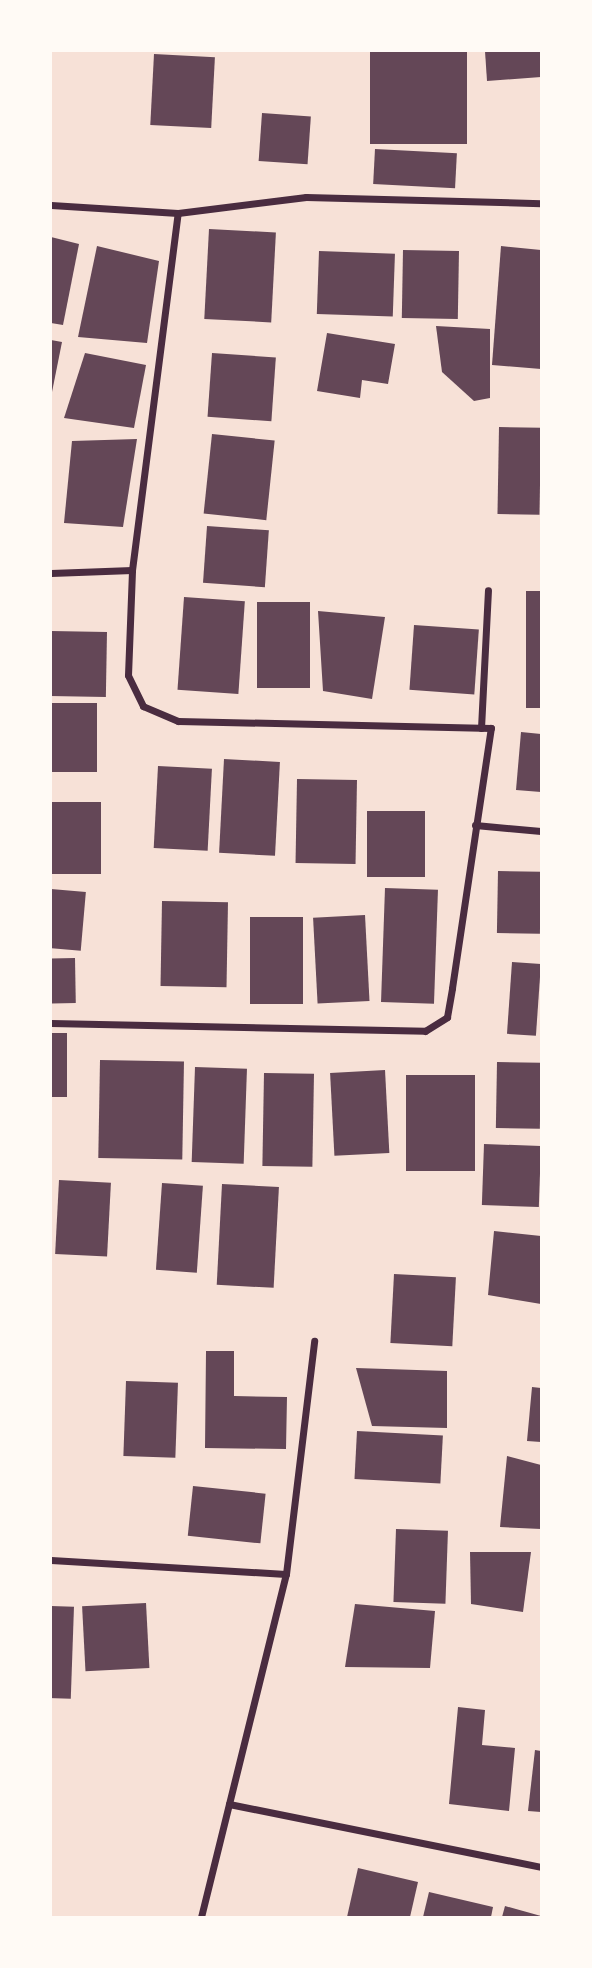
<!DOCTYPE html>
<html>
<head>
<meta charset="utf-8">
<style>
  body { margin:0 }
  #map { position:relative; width:592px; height:1968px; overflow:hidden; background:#f7e1d7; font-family:"Source Sans 3",sans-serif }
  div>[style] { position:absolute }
  .building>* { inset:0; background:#644757; transform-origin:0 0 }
  .minor>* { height:7px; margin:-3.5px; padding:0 3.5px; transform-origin:3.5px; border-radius:3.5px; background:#4a2c40 }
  span { translate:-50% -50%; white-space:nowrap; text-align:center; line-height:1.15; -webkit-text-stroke:5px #fffaf5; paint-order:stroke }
  .frame { position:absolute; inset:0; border:52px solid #fffaf5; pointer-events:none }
</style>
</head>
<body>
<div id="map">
  <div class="building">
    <i style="left:370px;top:51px;width:97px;height:93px"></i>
    <i style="clip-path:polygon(485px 51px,541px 51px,541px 77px,487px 81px)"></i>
    <i style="left:154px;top:54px;width:61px;height:71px;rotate:3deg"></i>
    <i style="left:262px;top:113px;width:49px;height:48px;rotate:4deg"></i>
    <i style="left:375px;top:149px;width:82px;height:35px;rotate:3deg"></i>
    <i style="left:209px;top:229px;width:67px;height:90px;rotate:3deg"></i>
    <i style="clip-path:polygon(51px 237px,79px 244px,63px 325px,51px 323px)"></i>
    <i style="clip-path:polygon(97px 246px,159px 261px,147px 343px,78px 337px)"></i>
    <i style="clip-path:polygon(501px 246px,541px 250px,541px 369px,492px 365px)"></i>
    <i style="left:403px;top:250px;width:56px;height:68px;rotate:1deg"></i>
    <i style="left:319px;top:251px;width:76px;height:63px;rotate:2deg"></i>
    <i style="clip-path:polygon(436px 326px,490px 329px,490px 398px,474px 401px,442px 372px)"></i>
    <i style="clip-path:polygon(327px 333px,395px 344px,388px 384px,362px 380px,360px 398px,317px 391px)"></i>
    <i style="clip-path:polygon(51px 340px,62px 342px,52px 392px,51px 392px)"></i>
    <i style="clip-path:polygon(85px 353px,146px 365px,134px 428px,64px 418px)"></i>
    <i style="left:212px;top:353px;width:64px;height:64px;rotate:4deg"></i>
    <i style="left:499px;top:427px;width:42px;height:87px;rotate:1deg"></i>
    <i style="left:212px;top:434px;width:63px;height:80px;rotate:6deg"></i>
    <i style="clip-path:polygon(137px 439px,123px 527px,64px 523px,72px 441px)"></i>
    <i style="left:207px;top:526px;width:62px;height:57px;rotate:4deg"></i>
    <i style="left:526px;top:591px;width:15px;height:117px"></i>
    <i style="left:184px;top:597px;width:61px;height:93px;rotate:4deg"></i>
    <i style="left:310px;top:602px;width:86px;height:53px;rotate:90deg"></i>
    <i style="clip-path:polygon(318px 611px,385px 617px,372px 699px,323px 691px)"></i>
    <i style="left:414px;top:625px;width:65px;height:65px;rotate:4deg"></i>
    <i style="left:51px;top:631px;width:56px;height:65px;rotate:1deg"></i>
    <i style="left:51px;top:703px;width:46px;height:69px"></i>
    <i style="clip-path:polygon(521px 732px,541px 734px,541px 792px,516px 790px)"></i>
    <i style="left:224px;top:759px;width:56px;height:94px;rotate:3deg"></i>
    <i style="left:158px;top:766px;width:54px;height:82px;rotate:3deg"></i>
    <i style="left:297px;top:779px;width:60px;height:84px;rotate:1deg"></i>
    <i style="left:51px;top:802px;width:50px;height:72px"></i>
    <i style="left:367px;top:811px;width:58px;height:66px"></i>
    <i style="left:498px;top:871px;width:43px;height:62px;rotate:1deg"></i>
    <i style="left:385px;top:888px;width:53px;height:114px;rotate:2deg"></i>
    <i style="left:51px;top:889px;width:35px;height:59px;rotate:5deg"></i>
    <i style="left:162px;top:901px;width:66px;height:85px;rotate:1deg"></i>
    <i style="left:365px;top:915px;width:86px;height:52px;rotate:87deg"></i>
    <i style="left:250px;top:917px;width:53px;height:87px"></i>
    <i style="left:75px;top:958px;width:45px;height:24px;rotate:89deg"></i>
    <i style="left:512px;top:962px;width:29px;height:72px;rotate:4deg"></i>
    <i style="left:51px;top:1033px;width:16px;height:64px"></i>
    <i style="left:100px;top:1060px;width:84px;height:98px;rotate:1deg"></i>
    <i style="left:497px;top:1062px;width:44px;height:66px;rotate:1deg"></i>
    <i style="left:195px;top:1067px;width:52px;height:95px;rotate:2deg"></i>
    <i style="left:385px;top:1070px;width:83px;height:55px;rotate:87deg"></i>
    <i style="left:264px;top:1073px;width:50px;height:93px;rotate:1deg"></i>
    <i style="left:406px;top:1075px;width:69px;height:96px"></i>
    <i style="left:484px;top:1144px;width:57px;height:61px;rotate:2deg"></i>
    <i style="left:59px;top:1180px;width:52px;height:74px;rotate:3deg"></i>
    <i style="left:162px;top:1183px;width:41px;height:87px;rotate:4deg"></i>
    <i style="left:222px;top:1184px;width:57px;height:101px;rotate:3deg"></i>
    <i style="clip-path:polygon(494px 1231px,541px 1236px,541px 1304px,488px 1295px)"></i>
    <i style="left:394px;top:1274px;width:62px;height:69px;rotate:3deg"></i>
    <i style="clip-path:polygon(206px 1351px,234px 1351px,234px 1396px,287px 1397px,286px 1449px,205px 1448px)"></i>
    <i style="clip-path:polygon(356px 1368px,447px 1371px,447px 1428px,372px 1426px)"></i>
    <i style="left:126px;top:1381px;width:52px;height:75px;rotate:2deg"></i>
    <i style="clip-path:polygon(532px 1387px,541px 1388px,541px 1442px,527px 1441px)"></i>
    <i style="left:357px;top:1431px;width:86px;height:48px;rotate:3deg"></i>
    <i style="clip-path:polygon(507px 1456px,541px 1465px,541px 1529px,500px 1527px)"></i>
    <i style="left:193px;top:1486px;width:73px;height:50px;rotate:6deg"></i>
    <i style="left:396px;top:1529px;width:52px;height:73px;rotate:2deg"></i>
    <i style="clip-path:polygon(470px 1552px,531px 1552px,523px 1612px,471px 1604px)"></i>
    <i style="left:146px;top:1603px;width:65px;height:64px;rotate:87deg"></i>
    <i style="clip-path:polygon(355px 1604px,435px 1611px,430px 1668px,345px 1667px)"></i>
    <i style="left:51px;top:1606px;width:23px;height:92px;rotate:2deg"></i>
    <i style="clip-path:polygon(458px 1707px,485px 1710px,482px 1745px,515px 1748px,509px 1811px,449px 1804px)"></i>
    <i style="clip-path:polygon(535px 1750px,541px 1751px,541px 1812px,528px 1811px)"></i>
    <i style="clip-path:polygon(358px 1868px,418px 1882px,410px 1917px,347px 1917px)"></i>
    <i style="clip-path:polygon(429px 1892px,493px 1907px,491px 1917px,423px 1917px)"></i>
    <i style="clip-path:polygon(505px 1906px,541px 1916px,541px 1917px,502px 1917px)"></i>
  </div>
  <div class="minor">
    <i style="left:51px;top:205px;width:127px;rotate:3.6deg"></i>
    <i style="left:178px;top:213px;width:129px;rotate:-7.1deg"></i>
    <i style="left:306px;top:197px;width:235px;rotate:1.5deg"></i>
    <i style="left:51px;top:573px;width:81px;rotate:-2.1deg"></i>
    <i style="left:481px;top:728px;width:138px;rotate:-87.1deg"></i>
    <i style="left:475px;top:825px;width:66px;rotate:5.2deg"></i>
    <i style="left:51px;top:1023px;width:374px;rotate:1.2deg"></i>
    <i style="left:425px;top:1031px;width:26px;rotate:-32deg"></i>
    <i style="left:447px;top:1017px;width:29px;rotate:-80deg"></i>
    <i style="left:452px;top:988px;width:263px;rotate:-81.5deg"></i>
    <i style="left:491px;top:728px;width:313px;rotate:-178.7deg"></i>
    <i style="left:178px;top:721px;width:38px;rotate:-157deg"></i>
    <i style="left:143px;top:706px;width:34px;rotate:-116deg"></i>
    <i style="left:128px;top:675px;width:105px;rotate:-87.8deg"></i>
    <i style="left:132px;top:570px;width:360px;rotate:-82.7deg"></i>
    <i style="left:51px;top:1560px;width:235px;rotate:3.4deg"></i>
    <i style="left:229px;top:1804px;width:318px;rotate:11.4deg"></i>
    <i style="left:201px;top:1917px;width:353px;rotate:-76.1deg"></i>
    <i style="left:286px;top:1574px;width:235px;rotate:-83.1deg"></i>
  </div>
  <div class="frame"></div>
</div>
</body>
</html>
